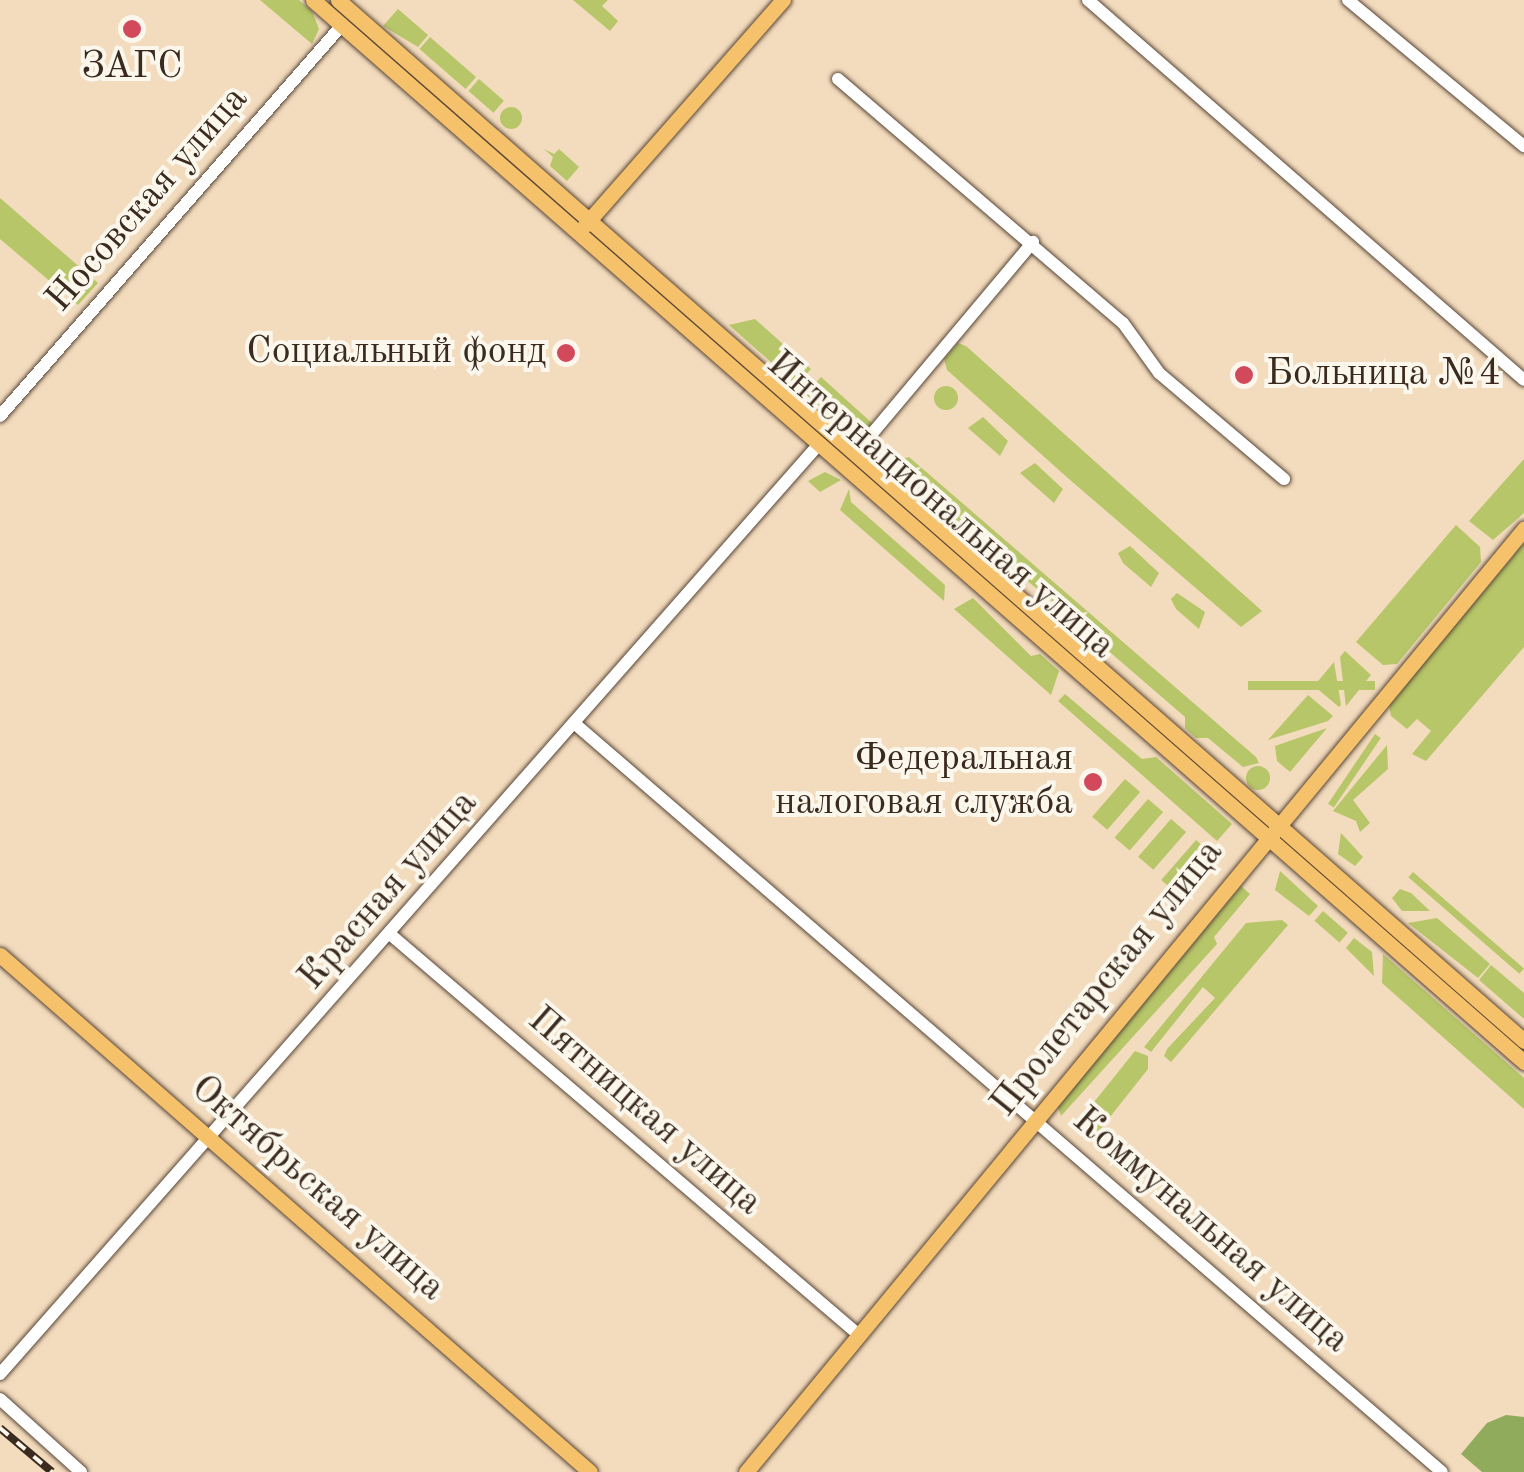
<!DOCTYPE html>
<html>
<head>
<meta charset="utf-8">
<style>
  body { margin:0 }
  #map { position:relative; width:1524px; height:1472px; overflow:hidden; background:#f3dbbd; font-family:"Old Standard TT",serif }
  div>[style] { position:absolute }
  .green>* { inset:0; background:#b7c669; transform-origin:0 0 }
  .round { border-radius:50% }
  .forest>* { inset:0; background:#91ab5d }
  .roads { filter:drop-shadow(0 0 2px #574536) drop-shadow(0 0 2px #574536) }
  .minor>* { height:12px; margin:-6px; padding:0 6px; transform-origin:6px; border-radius:6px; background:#fff }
  .major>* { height:15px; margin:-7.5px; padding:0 7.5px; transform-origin:7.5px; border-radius:7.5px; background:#f5c16b }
  .rail>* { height:8px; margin-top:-4px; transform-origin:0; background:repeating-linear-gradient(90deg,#fbf7ec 0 11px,#3b2a1e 0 22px); box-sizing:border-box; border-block:2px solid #3b2a1e }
  .dots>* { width:28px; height:28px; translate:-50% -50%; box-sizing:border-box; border:5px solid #fbf7ec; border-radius:50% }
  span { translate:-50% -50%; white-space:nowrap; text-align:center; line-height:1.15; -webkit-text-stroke:8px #fbf7ec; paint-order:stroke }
  .poi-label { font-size:38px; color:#3b2a1e }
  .right { translate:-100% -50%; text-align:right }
  .left { translate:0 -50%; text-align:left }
  .street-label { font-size:38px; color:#3b2a1e }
</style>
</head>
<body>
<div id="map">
  <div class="green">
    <i style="clip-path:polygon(260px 0,299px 0,312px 11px,319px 29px,312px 44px)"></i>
    <i style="clip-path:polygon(573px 0,608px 0,602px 6px,618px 21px,610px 31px)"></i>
    <i style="clip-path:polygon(398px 9px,428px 35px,418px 47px,383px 26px)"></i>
    <i style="left:430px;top:37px;width:61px;height:16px;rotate:41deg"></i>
    <i style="left:479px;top:79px;width:33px;height:16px;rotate:41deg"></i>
    <i class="round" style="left:500px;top:107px;width:22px;height:22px"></i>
    <i style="clip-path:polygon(544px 149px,554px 154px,559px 149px,579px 167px,567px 181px,550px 166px,553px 157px)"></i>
    <i style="clip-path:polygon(0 198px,98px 283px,78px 305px,0 239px)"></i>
    <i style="clip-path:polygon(755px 319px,811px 369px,797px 385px,729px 325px)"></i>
    <i style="clip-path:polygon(958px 343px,966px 346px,1262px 611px,1241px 627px,1069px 479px,947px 370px,944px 359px)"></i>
    <i style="left:821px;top:377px;width:69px;height:23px;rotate:42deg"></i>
    <i class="round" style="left:934px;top:386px;width:24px;height:24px"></i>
    <i style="clip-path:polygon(983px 417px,1008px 441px,1000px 456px,968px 428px)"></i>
    <i style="clip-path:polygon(909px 457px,1256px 757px,1259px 763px,1243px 767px,1208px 738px,1196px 738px,1185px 728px,1185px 717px,1097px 641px,1086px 642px,1061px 620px,1057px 605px,883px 464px)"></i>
    <i style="clip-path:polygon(1524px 459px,1524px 513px,1493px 540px,1469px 521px)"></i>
    <i style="clip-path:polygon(1035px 463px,1063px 489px,1054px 503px,1020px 473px)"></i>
    <i style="clip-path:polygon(825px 472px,841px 480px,820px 492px,808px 481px)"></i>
    <i style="clip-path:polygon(849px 489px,851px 502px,945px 585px,944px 601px,840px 510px)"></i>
    <i style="clip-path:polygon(1456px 525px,1480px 547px,1481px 562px,1397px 664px,1383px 665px,1356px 642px)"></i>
    <i style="clip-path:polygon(1524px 543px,1524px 647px,1426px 761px,1412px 754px,1431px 731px,1417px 719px,1407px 729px,1391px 716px,1389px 704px)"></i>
    <i style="clip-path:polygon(1130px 546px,1159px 573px,1151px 587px,1123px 563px,1118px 553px)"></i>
    <i style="clip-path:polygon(1177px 593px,1205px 612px,1199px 629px,1176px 609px,1171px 599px)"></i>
    <i style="clip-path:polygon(973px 598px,1031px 656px,1040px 654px,1059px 671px,1051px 695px,954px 609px)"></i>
    <i style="clip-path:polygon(1345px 651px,1371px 675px,1346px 706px,1340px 657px)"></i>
    <i style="clip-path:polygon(1334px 662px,1341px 705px,1339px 707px,1314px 686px)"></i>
    <i style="left:1375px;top:681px;width:9px;height:127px;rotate:90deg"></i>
    <i style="clip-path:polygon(1065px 694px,1142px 759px,1156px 757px,1232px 824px,1217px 841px,1058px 701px)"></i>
    <i style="clip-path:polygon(1308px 695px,1333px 716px,1328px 721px,1268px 740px)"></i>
    <i style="clip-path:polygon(1327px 728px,1290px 772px,1277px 761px,1275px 746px)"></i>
    <i style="left:1375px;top:734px;width:7px;height:84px;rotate:34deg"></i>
    <i style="clip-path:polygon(1387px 745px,1388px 769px,1353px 800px,1370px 823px,1360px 832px,1356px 821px,1333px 811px)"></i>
    <i class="round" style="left:1246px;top:766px;width:24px;height:24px"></i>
    <i style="left:1125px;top:779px;width:20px;height:50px;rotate:41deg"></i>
    <i style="left:1148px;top:799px;width:20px;height:51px;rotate:41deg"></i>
    <i style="left:1171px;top:819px;width:20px;height:50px;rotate:41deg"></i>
    <i style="clip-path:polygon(1341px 833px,1363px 857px,1355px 866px,1338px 854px)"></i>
    <i style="left:1196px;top:840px;width:30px;height:53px;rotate:41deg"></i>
    <i style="clip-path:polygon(1280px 871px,1318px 906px,1309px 916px,1275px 890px)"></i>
    <i style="left:1413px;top:872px;width:147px;height:7px;rotate:41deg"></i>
    <i style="clip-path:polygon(1241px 886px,1250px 894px,1214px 937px,1217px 944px,1061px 1116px,1058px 1107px)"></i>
    <i style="clip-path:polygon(1400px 889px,1411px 893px,1430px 911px,1402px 911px,1392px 898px)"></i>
    <i style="left:1323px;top:911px;width:33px;height:13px;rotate:41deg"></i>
    <i style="clip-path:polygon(1437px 918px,1490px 964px,1478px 978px,1408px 923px)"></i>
    <i style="clip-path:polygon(1282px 920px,1288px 925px,1171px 1062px,1164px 1056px,1167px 1049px,1215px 998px,1203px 987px,1151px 1052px,1144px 1047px,1246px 923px)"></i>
    <i style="clip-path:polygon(1354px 938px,1372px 952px,1374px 976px,1346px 948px)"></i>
    <i style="clip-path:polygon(1383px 954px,1524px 1078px,1524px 1109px,1382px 983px)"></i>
    <i style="clip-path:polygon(1491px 965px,1524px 993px,1524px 1019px,1479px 980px)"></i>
    <i style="clip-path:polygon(1135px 1051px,1148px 1056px,1148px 1069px,1091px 1141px,1074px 1127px)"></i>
  </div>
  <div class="forest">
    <i style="clip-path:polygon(1506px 1415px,1524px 1417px,1524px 1472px,1482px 1472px,1461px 1454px,1487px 1423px)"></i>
  </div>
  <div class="roads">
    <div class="minor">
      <i style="left:1088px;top:0;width:578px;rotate:41.07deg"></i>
      <i style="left:1348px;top:0;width:229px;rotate:39.7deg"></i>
      <i style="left:838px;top:79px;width:375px;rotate:40.6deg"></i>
      <i style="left:1123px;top:323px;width:62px;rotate:54.2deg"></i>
      <i style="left:1159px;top:373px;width:164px;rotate:40.3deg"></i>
      <i style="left:0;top:416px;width:519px;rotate:-48.82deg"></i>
      <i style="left:855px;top:454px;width:277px;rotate:-50deg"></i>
      <i style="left:574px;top:723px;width:1146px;rotate:40.79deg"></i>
      <i style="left:391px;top:935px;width:616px;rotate:40.52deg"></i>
      <i style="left:0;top:1374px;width:1239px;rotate:-48.63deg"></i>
      <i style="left:0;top:1399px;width:109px;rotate:42deg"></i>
    </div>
    <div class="major">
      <i style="left:313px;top:0;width:1611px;rotate:41.25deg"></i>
      <i style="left:338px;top:0;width:1578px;rotate:41.27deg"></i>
      <i style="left:585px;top:225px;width:300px;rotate:-48.7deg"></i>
      <i style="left:0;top:955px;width:784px;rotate:41.23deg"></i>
      <i style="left:746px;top:1472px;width:1223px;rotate:-50.48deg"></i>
    </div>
  </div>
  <div class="rail">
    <i style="left:0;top:1428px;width:68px;rotate:40.2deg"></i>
  </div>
  <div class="dots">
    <i style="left:132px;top:29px;background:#d1495b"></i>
    <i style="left:566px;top:353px;background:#d1495b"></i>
    <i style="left:1244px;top:375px;background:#d1495b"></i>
    <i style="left:1093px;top:782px;background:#d1495b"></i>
  </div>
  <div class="poi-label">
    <span style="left:132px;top:68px">ЗАГС</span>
    <span class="right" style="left:546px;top:353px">Социальный фонд</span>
    <span class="left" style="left:1266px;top:375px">Больница №4</span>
    <span class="right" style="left:1073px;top:782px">Федеральная<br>налоговая служба</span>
  </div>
  <div class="street-label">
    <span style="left:148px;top:200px;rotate:-49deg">Носовская улица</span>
    <span style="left:940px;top:506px;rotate:41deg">Интернациональная улица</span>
    <span style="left:389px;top:891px;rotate:-49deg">Красная улица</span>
    <span style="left:1108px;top:979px;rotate:-51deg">Пролетарская улица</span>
    <span style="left:644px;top:1112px;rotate:41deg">Пятницкая улица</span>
    <span style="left:317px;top:1189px;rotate:41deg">Октябрьская улица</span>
    <span style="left:1210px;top:1231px;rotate:41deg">Коммунальная улица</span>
  </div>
</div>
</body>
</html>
